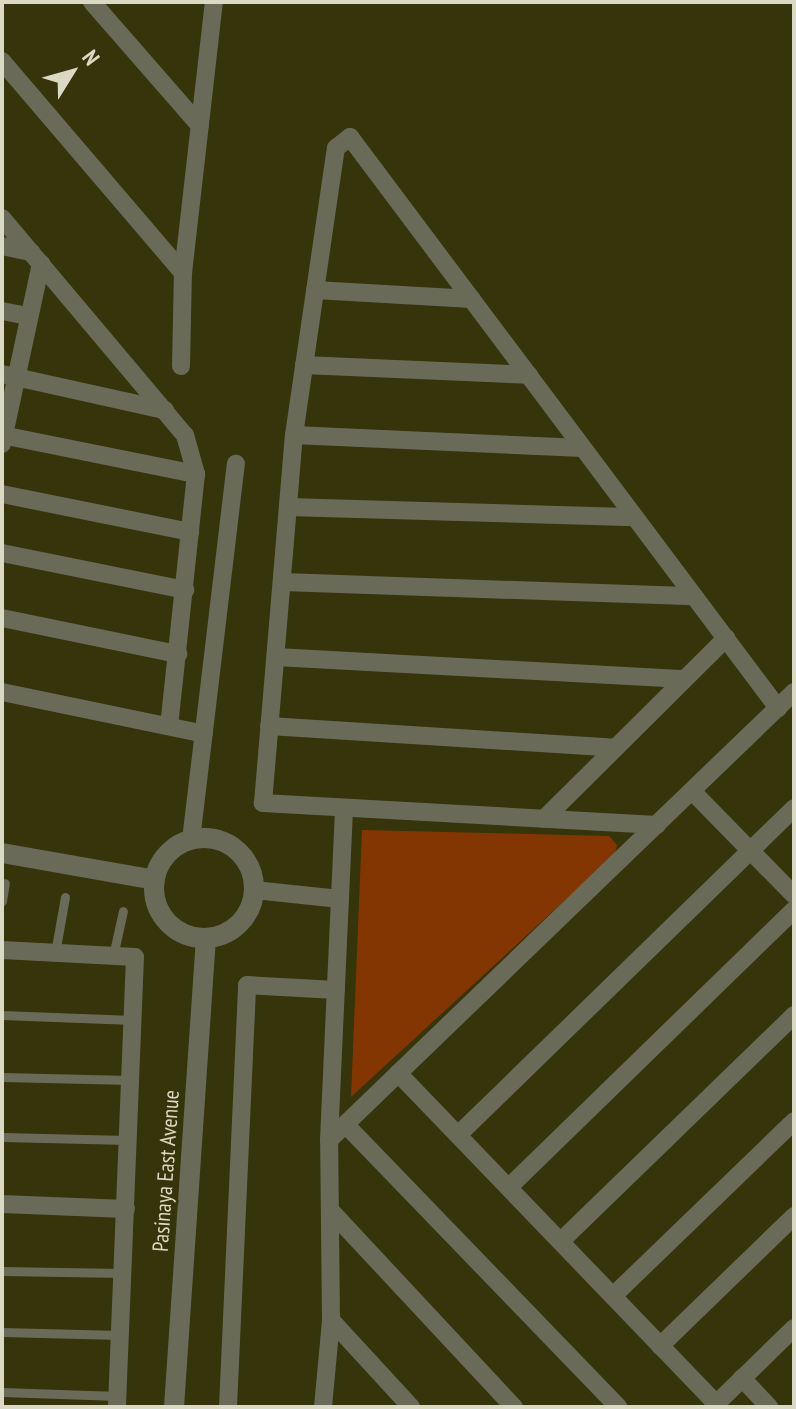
<!DOCTYPE html>
<html>
<head>
<meta charset="utf-8">
<style>
  body { margin:0 }
  #map { position:relative; width:796px; height:1409px; overflow:hidden; background:#36340b; font-family:"PT Sans Narrow",sans-serif }
  div>[style] { position:absolute }
  .green>* { inset:0; background:#843602 }
  .service>* { height:9px; margin:-4.5px; padding:0 4.5px; transform-origin:4.5px; border-radius:4.5px; background:#6a6a59 }
  .minor>* { height:18px; margin:-9px; padding:0 9px; transform-origin:9px; border-radius:9px; background:#6a6a59 }
  .tertiary>* { height:20px; margin:-10px; padding:0 10px; transform-origin:10px; border-radius:10px; background:#6a6a59 }
  .tertiary>.ring { margin:-10px; padding:0; box-sizing:content-box; background:none; border:20px solid #6a6a59; border-radius:50% }
  span { translate:-50% -50%; white-space:nowrap; text-align:center; line-height:1.15; -webkit-text-stroke:6px #36340b; paint-order:stroke }
  .street-label { font-size:22px; color:#dad9c4 }
  .frame { position:absolute; inset:0; border:4px solid #dad9c4; pointer-events:none }
  .north { position:absolute; left:32px; top:32px; width:80px; height:80px; -webkit-text-stroke:6px #36340b; paint-order:stroke; rotate:53deg; font-size:22px; font-weight:700; line-height:32px; text-align:center; color:#dad9c4 }
  .north::after { content:''; display:block; margin:auto; width:28px; height:36px; background:#dad9c4; clip-path:polygon(50% 0,100% 100%,50% 72%,0 100%) }
</style>
</head>
<body>
<div id="map">
  <div class="green">
    <i style="clip-path:polygon(362px 830px,609px 836px,617px 845px,615px 854px,351px 1097px)"></i>
  </div>
  <div class="service">
    <i style="left:2px;top:901px;width:18px;rotate:-81deg"></i>
    <i style="left:55px;top:953px;width:57px;rotate:-79.9deg"></i>
    <i style="left:113px;top:956px;width:46px;rotate:-77.5deg"></i>
    <i style="left:2px;top:1015px;width:131px;rotate:2.2deg"></i>
    <i style="left:2px;top:1077px;width:129px;rotate:1.3deg"></i>
    <i style="left:2px;top:1137px;width:126px;rotate:1.4deg"></i>
    <i style="left:2px;top:1271px;width:121px;rotate:0.9deg"></i>
    <i style="left:2px;top:1332px;width:118px;rotate:1.5deg"></i>
    <i style="left:2px;top:1392px;width:116px;rotate:2deg"></i>
  </div>
  <div class="minor">
    <i style="left:92px;top:2px;width:164px;rotate:48.9deg"></i>
    <i style="left:2px;top:61px;width:279px;rotate:49.5deg"></i>
    <i style="left:2px;top:218px;width:284px;rotate:49.9deg"></i>
    <i style="left:185px;top:435px;width:41px;rotate:74.2deg"></i>
    <i style="left:196px;top:474px;width:253px;rotate:96.1deg"></i>
    <i style="left:2px;top:246px;width:30px;rotate:12deg"></i>
    <i style="left:315px;top:290px;width:157px;rotate:3.3deg"></i>
    <i style="left:2px;top:311px;width:25px;rotate:11deg"></i>
    <i style="left:304px;top:365px;width:225px;rotate:2.5deg"></i>
    <i style="left:181px;top:366px;width:93px;rotate:-88.8deg"></i>
    <i style="left:183px;top:273px;width:273px;rotate:-83.5deg"></i>
    <i style="left:2px;top:374px;width:167px;rotate:12.5deg"></i>
    <i style="left:2px;top:435px;width:198px;rotate:11.4deg"></i>
    <i style="left:294px;top:435px;width:289px;rotate:2.6deg"></i>
    <i style="left:2px;top:444px;width:185px;rotate:-77.8deg"></i>
    <i style="left:2px;top:494px;width:192px;rotate:11.4deg"></i>
    <i style="left:288px;top:507px;width:347px;rotate:1.7deg"></i>
    <i style="left:2px;top:553px;width:187px;rotate:11.4deg"></i>
    <i style="left:283px;top:582px;width:411px;rotate:2deg"></i>
    <i style="left:2px;top:618px;width:180px;rotate:11.6deg"></i>
    <i style="left:276px;top:657px;width:409px;rotate:3.1deg"></i>
    <i style="left:2px;top:692px;width:206px;rotate:11.7deg"></i>
    <i style="left:269px;top:726px;width:347px;rotate:3.6deg"></i>
    <i style="left:692px;top:791px;width:146px;rotate:45.6deg"></i>
    <i style="left:544px;top:819px;width:257px;rotate:-44.8deg"></i>
    <i style="left:657px;top:825px;width:395px;rotate:-176.8deg"></i>
    <i style="left:263px;top:803px;width:369px;rotate:-85.2deg"></i>
    <i style="left:294px;top:435px;width:290px;rotate:-81.7deg"></i>
    <i style="left:336px;top:148px;width:18px;rotate:-38deg"></i>
    <i style="left:350px;top:137px;width:714px;rotate:53.15deg"></i>
    <i style="left:191px;top:840px;width:379px;rotate:-83.2deg"></i>
    <i style="left:254px;top:890px;width:86px;rotate:6deg"></i>
    <i style="left:2px;top:950px;width:133px;rotate:3deg"></i>
    <i style="left:135px;top:957px;width:450px;rotate:92.3deg"></i>
    <i style="left:398px;top:1073px;width:459px;rotate:46.1deg"></i>
    <i style="left:346px;top:1125px;width:392px;rotate:46deg"></i>
    <i style="left:458px;top:1135px;width:469px;rotate:-44.2deg"></i>
    <i style="left:329px;top:1140px;width:646px;rotate:-43.93deg"></i>
    <i style="left:509px;top:1187px;width:397px;rotate:-44.2deg"></i>
    <i style="left:2px;top:1204px;width:124px;rotate:2.3deg"></i>
    <i style="left:330px;top:1210px;width:270px;rotate:47deg"></i>
    <i style="left:561px;top:1241px;width:325px;rotate:-44.1deg"></i>
    <i style="left:613px;top:1296px;width:252px;rotate:-44deg"></i>
    <i style="left:331px;top:1320px;width:118px;rotate:47.4deg"></i>
    <i style="left:660px;top:1346px;width:187px;rotate:-44.1deg"></i>
    <i style="left:742px;top:1378px;width:40px;rotate:47deg"></i>
    <i style="left:228px;top:1407px;width:422px;rotate:-87.4deg"></i>
    <i style="left:247px;top:985px;width:89px;rotate:3.2deg"></i>
    <i style="left:323px;top:1407px;width:87px;rotate:-84.7deg"></i>
    <i style="left:331px;top:1320px;width:180px;rotate:-90.6deg"></i>
    <i style="left:329px;top:1140px;width:331px;rotate:-87.4deg"></i>
    <i style="left:713px;top:1407px;width:113px;rotate:-44.3deg"></i>
  </div>
  <div class="tertiary">
    <i class="ring" style="left:154px;top:838px;width:80px;height:80px"></i>
    <i style="left:2px;top:853px;width:155px;rotate:10deg"></i>
    <i style="left:174px;top:1407px;width:469px;rotate:-86.1deg"></i>
  </div>
  <div class="street-label">
    <span style="left:166px;top:1171px;rotate:-86deg">Pasinaya East Avenue</span>
  </div>
  <div class="frame"></div>
  <div class="north">N</div>
</div>
</body>
</html>
